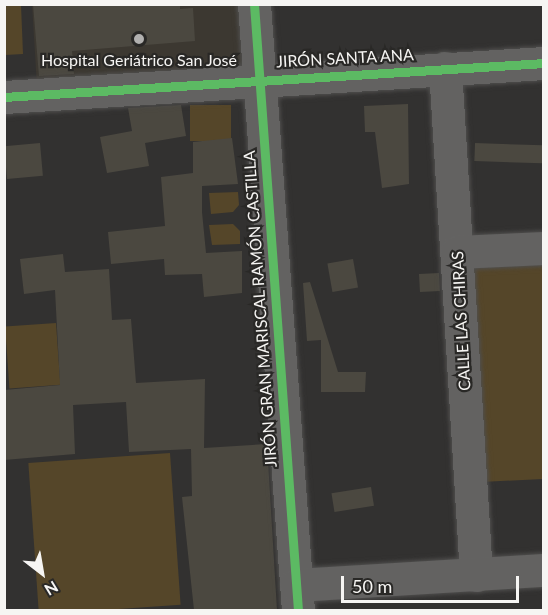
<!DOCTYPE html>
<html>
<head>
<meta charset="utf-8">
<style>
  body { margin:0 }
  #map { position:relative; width:548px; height:615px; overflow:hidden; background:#323130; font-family:Lato,sans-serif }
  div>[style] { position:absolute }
  .built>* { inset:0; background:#3c3831 }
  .green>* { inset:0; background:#554629; transform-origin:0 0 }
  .building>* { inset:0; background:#4b4840; transform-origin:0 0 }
  .roads { filter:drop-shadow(0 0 2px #4f4e4d) drop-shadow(0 0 2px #4f4e4d) }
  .minor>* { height:33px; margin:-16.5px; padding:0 16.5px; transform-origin:16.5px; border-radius:16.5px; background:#636261 }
  .cycleway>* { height:9px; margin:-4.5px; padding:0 4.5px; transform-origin:4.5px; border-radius:4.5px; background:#5cba63 }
  .dots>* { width:16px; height:16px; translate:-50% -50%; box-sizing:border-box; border:3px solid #292826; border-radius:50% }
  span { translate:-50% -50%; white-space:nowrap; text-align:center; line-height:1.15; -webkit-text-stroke:4.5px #292826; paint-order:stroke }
  .street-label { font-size:16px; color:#f6f5f3 }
  .poi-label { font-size:16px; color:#f6f5f3 }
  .frame { position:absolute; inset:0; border:6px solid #f6f5f3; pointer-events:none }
  .north { position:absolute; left:12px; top:543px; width:60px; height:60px; -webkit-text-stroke:4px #292826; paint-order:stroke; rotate:149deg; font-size:16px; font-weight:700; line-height:24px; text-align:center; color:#f6f5f3 }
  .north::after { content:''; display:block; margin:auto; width:21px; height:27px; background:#f6f5f3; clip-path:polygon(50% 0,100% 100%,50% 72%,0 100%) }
  .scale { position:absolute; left:341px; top:576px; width:178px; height:27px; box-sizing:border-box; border:3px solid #f6f5f3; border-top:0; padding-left:8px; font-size:18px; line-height:21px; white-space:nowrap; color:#f6f5f3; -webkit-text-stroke:4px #292826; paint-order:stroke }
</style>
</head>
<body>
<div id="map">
  <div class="built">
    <i style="clip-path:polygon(32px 5px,242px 5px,246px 74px,37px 87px)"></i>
  </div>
  <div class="green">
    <i style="clip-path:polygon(5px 4px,21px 5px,23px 54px,5px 55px)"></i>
    <i style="left:190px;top:105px;width:41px;height:36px"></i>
    <i style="clip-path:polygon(238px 192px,239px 205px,233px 212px,211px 214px,209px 193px)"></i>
    <i style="clip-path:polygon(233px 224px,240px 231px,240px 244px,212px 245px,209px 225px)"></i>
    <i style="clip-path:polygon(543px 259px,543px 479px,482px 482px,472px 262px)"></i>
    <i style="left:56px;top:323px;width:62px;height:51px;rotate:86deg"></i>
    <i style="left:170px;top:453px;width:152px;height:142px;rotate:86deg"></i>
  </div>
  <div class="building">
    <i style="clip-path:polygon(33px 4px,180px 4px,180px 9px,193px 8px,195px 41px,72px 51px,74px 74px,39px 76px)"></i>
    <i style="clip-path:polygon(408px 104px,409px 184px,382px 188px,375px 132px,365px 132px,364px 106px)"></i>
    <i style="clip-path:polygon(181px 105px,186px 136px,145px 143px,149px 166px,107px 173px,100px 137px,132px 131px,128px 108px)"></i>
    <i style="clip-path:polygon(232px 138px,238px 184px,202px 186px,202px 212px,206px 253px,242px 251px,242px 293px,204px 297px,202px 274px,165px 275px,164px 259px,111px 264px,108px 232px,165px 226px,161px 177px,193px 173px,193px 142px)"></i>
    <i style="left:40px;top:143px;width:33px;height:36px;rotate:85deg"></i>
    <i style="left:475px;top:143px;width:68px;height:18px;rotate:2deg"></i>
    <i style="clip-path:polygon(63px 254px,65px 272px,109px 269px,112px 320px,131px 319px,136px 383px,205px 379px,204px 448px,267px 444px,277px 610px,194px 610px,182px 497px,192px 496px,191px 449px,129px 452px,126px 402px,73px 405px,75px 454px,4px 460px,4px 390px,60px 385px,55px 290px,24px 294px,20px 259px)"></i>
    <i style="left:353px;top:259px;width:29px;height:26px;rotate:80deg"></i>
    <i style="left:439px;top:273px;width:18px;height:20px;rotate:87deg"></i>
    <i style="clip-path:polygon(310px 282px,338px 372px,366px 372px,365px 392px,321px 392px,321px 340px,307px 341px,303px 283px)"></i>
    <i style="left:371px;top:487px;width:19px;height:40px;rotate:81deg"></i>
  </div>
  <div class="roads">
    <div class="minor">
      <i style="left:254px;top:4px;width:608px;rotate:85.85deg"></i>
      <i style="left:445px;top:68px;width:508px;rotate:86.5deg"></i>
      <i style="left:4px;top:97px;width:541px;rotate:-3.6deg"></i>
      <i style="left:457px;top:252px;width:87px;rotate:-2.6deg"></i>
      <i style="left:296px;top:585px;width:248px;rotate:-3.5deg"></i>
    </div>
  </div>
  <div class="cycleway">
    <i style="left:254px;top:4px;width:608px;rotate:85.85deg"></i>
    <i style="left:4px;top:97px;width:541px;rotate:-3.6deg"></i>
  </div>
  <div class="dots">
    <i style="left:139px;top:39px;background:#b1b0af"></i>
  </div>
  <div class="street-label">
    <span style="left:345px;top:58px;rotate:-3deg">JIRÓN SANTA ANA</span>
    <span style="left:260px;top:309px;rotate:-94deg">JIRÓN GRAN MARISCAL RAMÓN CASTILLA</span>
    <span style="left:461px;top:321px;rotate:-93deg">CALLE LAS CHIRAS</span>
  </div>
  <div class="poi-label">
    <span style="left:139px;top:60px">Hospital Geriátrico San José</span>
  </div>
  <div class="frame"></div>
  <div class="north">N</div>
  <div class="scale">50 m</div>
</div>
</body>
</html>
